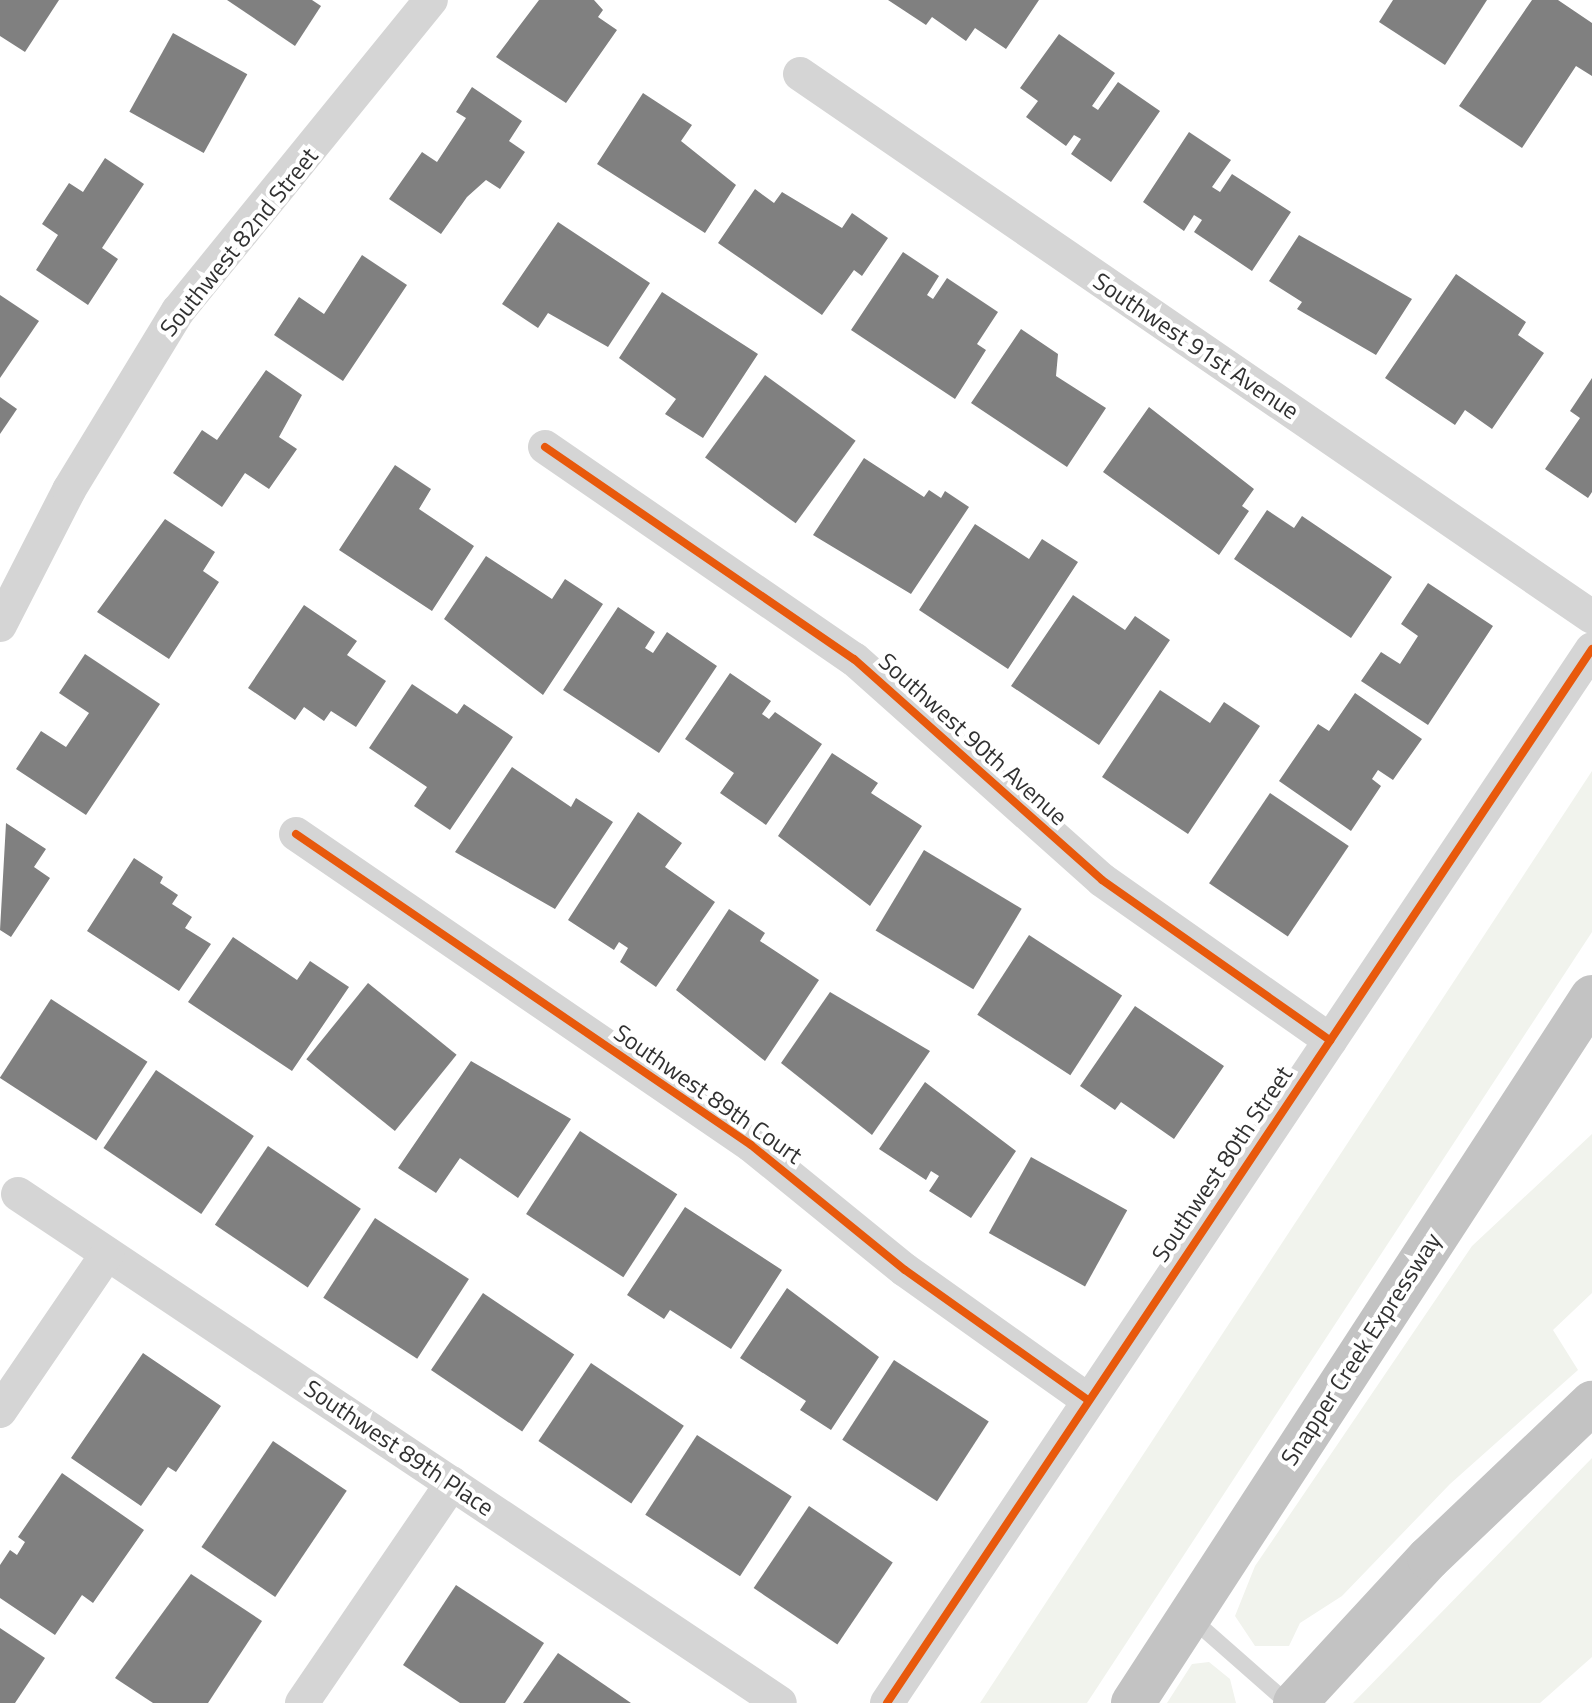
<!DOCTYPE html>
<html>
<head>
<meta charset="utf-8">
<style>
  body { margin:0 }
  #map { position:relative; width:1592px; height:1703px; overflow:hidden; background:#fff; font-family:"Titillium Web",sans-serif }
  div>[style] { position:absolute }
  .green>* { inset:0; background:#f1f3ed }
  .building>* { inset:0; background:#808080; transform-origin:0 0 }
  .service>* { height:16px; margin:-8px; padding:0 8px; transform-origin:8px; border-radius:8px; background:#d5d5d5 }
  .minor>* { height:34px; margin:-17px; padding:0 17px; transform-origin:17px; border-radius:17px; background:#d5d5d5 }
  .motorway>* { height:44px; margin:-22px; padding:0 22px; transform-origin:22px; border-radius:22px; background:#c3c3c3 }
  .cycleway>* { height:8px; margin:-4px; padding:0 4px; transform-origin:4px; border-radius:4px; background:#e8590c }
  span { translate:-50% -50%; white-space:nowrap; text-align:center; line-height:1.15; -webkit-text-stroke:8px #fff; paint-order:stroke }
  .street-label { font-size:24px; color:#313131 }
</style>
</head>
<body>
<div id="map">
  <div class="green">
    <i style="clip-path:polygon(1592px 771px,1592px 932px,1087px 1703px,980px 1703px)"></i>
    <i style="clip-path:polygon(1592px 1134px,1592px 1293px,1553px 1330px,1578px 1370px,1450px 1484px,1342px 1596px,1300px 1623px,1289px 1646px,1255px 1646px,1235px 1616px,1255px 1566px,1472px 1246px)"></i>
    <i style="clip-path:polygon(1592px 1458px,1592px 1657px,1540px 1703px,1353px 1703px)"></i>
    <i style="clip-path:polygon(1209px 1662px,1230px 1679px,1236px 1703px,1167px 1703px,1192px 1664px)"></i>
  </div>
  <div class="building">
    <i style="clip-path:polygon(0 0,59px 0,25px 52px,0 36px)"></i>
    <i style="clip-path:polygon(227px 0,312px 0,321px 6px,295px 46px)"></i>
    <i style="clip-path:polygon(539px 0,594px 0,603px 10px,598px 17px,617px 30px,566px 103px,496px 57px)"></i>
    <i style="clip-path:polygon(888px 0,1039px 0,1006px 49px,975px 28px,966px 41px,932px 17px,926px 25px)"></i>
    <i style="clip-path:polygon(1393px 0,1487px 0,1445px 65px,1379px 22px)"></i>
    <i style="clip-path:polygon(1532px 0,1558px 0,1592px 23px,1592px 76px,1576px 66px,1522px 148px,1459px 106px)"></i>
    <i style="left:173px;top:33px;width:85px;height:90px;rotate:29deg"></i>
    <i style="clip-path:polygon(1059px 34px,1115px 73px,1092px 106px,1098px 110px,1118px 82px,1160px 111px,1111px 182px,1071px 154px,1081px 139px,1074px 135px,1066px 146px,1026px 117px,1038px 101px,1020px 88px)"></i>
    <i style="clip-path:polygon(472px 87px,522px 121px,509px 141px,525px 152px,500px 189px,486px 180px,467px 197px,441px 234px,389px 199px,422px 152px,437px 162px,466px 118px,456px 112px)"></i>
    <i style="clip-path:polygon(643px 93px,692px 125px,681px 141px,736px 185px,705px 233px,597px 164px)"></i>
    <i style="clip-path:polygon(1189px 132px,1231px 160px,1212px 187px,1220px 192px,1232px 174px,1291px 212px,1252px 271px,1194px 232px,1202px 220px,1194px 215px,1184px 231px,1143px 202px)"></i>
    <i style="clip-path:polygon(105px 158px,144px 184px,102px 248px,118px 259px,88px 305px,36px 270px,58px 235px,42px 224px,69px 183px,83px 192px)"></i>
    <i style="clip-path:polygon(755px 189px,774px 203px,782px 192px,842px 228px,852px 213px,888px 238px,862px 276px,854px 270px,822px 315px,718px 243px)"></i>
    <i style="clip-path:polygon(558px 222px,650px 283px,608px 347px,548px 313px,538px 328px,502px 304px)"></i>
    <i style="clip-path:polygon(1299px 235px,1412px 299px,1376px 355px,1297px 309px,1302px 302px,1269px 281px)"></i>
    <i style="clip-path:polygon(903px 252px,939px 276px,927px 295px,933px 299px,947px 278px,998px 312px,977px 344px,986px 350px,955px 399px,851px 330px)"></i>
    <i style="clip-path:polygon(362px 255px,407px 285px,343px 381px,274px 335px,299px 297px,324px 314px)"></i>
    <i style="clip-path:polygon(1456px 274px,1526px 322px,1518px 335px,1544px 353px,1492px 429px,1465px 410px,1455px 425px,1385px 378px)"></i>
    <i style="clip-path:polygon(662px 292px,758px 354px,703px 438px,665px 414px,676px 399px,619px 358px)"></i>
    <i style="clip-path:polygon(0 295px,39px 321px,0 378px)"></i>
    <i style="clip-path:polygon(1021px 329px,1058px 354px,1056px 376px,1106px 408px,1067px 467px,971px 403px)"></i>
    <i style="clip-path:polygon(266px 370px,302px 395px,279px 437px,297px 449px,269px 489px,245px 473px,222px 507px,173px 473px,202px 430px,217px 440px)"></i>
    <i style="left:765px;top:375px;width:112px;height:102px;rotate:36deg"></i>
    <i style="clip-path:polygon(1592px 378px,1592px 492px,1588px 498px,1545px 469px,1580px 418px,1570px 411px)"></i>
    <i style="clip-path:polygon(0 397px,17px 409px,0 434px)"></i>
    <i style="clip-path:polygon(1149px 407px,1254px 489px,1242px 506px,1249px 511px,1219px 555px,1103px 472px)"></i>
    <i style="clip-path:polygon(864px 458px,924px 497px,929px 490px,941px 498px,945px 491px,969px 507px,911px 594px,813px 535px)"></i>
    <i style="clip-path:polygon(395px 465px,431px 489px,419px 509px,474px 546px,432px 611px,339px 550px)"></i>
    <i style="clip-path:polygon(1267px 510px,1294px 528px,1302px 516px,1392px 577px,1351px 638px,1234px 559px)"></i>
    <i style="clip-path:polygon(165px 519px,215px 552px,203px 571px,219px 582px,169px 659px,97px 612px)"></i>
    <i style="clip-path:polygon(975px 524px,1029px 559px,1042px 539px,1078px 562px,1008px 669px,919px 610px)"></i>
    <i style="clip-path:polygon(486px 556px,552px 599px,565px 579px,603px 604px,543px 695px,444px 619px)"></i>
    <i style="clip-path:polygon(1428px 583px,1493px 626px,1428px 725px,1361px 681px,1381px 652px,1400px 664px,1418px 636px,1401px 624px)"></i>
    <i style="clip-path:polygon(1073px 595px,1125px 630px,1135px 616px,1170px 640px,1099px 745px,1011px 686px)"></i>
    <i style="clip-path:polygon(304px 605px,357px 641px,347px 655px,386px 681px,356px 727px,331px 711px,324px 721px,304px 707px,295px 720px,248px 688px)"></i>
    <i style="clip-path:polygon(618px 607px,655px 632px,645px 648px,653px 653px,667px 632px,717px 666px,659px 753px,563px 690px)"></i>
    <i style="clip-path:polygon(85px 654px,160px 704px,86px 815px,16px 769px,41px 731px,66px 747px,89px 713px,59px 693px)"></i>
    <i style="clip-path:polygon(730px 673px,771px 701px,762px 714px,769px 719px,775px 712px,822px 744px,766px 825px,720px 793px,734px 773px,685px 739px)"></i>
    <i style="clip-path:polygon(412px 684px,457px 714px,464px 704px,513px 737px,450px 830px,414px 806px,427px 787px,369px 748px)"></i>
    <i style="clip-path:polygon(1160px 690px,1210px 723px,1224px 702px,1260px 726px,1188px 834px,1102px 777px)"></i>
    <i style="clip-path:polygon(1355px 693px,1422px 739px,1393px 780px,1378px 770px,1372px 779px,1381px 786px,1351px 831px,1279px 781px,1318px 724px,1329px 731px)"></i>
    <i style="clip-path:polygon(832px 753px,878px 783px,871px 793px,922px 826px,870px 906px,778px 836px)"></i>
    <i style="clip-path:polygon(512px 767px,571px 807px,576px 798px,613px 822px,555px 909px,455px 852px)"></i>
    <i style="left:1270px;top:793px;width:95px;height:109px;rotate:34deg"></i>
    <i style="clip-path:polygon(638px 812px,682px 843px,665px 867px,715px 902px,656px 987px,620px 962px,628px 948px,619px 942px,614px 950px,568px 920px)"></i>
    <i style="clip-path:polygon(6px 823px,46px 849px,34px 867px,50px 878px,11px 937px,0 930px)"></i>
    <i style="left:924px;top:850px;width:114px;height:94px;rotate:31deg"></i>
    <i style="clip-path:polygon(134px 858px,163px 877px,160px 883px,178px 895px,172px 904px,192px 917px,185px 928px,211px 944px,179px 991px,87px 931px)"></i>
    <i style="clip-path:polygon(729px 909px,765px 933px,760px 941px,819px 980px,765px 1061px,676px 990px)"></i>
    <i style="left:1029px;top:935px;width:111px;height:95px;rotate:33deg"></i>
    <i style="clip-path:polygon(233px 937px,297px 980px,310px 961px,349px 987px,292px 1071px,188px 1002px)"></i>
    <i style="left:368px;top:983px;width:114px;height:98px;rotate:39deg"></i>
    <i style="clip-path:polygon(830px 992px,930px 1051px,872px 1135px,781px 1063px)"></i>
    <i style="left:51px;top:999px;width:115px;height:94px;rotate:33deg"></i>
    <i style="clip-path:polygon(1135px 1006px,1224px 1066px,1174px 1139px,1121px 1102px,1115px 1110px,1080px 1086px)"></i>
    <i style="clip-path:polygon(471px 1061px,571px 1119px,518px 1198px,460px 1158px,436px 1193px,398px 1168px)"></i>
    <i style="left:156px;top:1070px;width:118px;height:94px;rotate:34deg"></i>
    <i style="clip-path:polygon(925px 1082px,1016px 1151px,971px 1218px,929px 1191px,939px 1176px,931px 1171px,926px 1180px,879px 1149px)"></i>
    <i style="left:580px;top:1131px;width:116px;height:99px;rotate:33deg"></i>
    <i style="left:268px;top:1146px;width:112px;height:95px;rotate:34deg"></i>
    <i style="left:1031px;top:1157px;width:110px;height:87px;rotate:29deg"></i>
    <i style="clip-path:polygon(685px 1207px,782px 1270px,731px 1349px,670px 1310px,664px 1319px,627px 1295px)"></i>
    <i style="left:375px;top:1218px;width:112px;height:95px;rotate:33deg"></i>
    <i style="clip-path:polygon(787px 1288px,879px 1357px,831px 1430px,800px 1410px,806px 1401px,740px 1358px)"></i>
    <i style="left:483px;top:1293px;width:110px;height:93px;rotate:34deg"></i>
    <i style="clip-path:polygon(143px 1353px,221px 1406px,176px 1472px,168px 1467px,141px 1506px,71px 1458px)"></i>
    <i style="left:894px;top:1360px;width:113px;height:95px;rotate:33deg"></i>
    <i style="left:591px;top:1363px;width:112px;height:94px;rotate:34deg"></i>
    <i style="left:697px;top:1435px;width:113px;height:95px;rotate:33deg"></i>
    <i style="left:273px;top:1441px;width:89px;height:128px;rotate:34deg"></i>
    <i style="clip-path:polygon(62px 1473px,144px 1530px,93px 1603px,82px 1595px,55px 1635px,0 1598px,0 1565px,10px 1550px,17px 1555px,25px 1542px,18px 1537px)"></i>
    <i style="left:809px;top:1506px;width:101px;height:99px;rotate:34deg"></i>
    <i style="clip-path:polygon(191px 1574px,262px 1621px,208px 1703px,153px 1703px,115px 1678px)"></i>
    <i style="clip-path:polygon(456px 1585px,544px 1643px,505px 1703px,460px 1703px,403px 1665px)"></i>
    <i style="clip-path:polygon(0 1628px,45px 1658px,15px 1703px,0 1703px)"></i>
    <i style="clip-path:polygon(558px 1653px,631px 1703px,523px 1703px)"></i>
  </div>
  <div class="service">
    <i style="left:1190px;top:1617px;width:130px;rotate:41.3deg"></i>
  </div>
  <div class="minor">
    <i style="left:800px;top:74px;width:960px;rotate:34.43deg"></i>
    <i style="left:545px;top:447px;width:375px;rotate:34.5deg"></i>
    <i style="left:854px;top:659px;width:332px;rotate:41.7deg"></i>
    <i style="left:1102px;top:880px;width:279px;rotate:35.1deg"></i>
    <i style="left:0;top:625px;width:152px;rotate:-62.9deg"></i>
    <i style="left:69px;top:490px;width:210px;rotate:-58.7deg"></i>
    <i style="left:178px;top:311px;width:401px;rotate:-50.9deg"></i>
    <i style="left:296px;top:834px;width:551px;rotate:34.35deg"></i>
    <i style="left:751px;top:1145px;width:198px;rotate:39.1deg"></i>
    <i style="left:905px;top:1270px;width:224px;rotate:35.4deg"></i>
    <i style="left:18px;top:1194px;width:916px;rotate:33.74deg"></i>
    <i style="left:0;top:1411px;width:190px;rotate:-55.7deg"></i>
    <i style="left:302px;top:1703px;width:266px;rotate:-55.7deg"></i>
    <i style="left:887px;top:1703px;width:1268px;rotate:-56.22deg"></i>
  </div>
  <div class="motorway">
    <i style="left:1133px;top:1703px;width:842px;rotate:-56.97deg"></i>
    <i style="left:1295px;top:1703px;width:197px;rotate:-47.3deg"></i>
    <i style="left:1429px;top:1558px;width:225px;rotate:-43.6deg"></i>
  </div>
  <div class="cycleway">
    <i style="left:545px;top:447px;width:375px;rotate:34.5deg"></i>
    <i style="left:854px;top:659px;width:332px;rotate:41.7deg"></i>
    <i style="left:1102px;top:880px;width:279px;rotate:35.1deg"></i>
    <i style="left:296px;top:834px;width:551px;rotate:34.35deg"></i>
    <i style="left:751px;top:1145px;width:198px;rotate:39.1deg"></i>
    <i style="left:905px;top:1270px;width:224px;rotate:35.4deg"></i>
    <i style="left:887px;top:1703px;width:1268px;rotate:-56.22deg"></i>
  </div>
  <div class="street-label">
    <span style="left:239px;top:242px;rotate:-51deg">Southwest 82nd Street</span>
    <span style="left:1196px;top:346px;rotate:34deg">Southwest 91st Avenue</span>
    <span style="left:973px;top:739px;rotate:42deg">Southwest 90th Avenue</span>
    <span style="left:708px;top:1094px;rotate:35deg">Southwest 89th Court</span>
    <span style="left:1222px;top:1164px;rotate:-56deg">Southwest 80th Street</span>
    <span style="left:1361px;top:1349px;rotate:-57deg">Snapper Creek Expressway</span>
    <span style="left:399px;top:1448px;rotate:34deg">Southwest 89th Place</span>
  </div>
</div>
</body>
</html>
